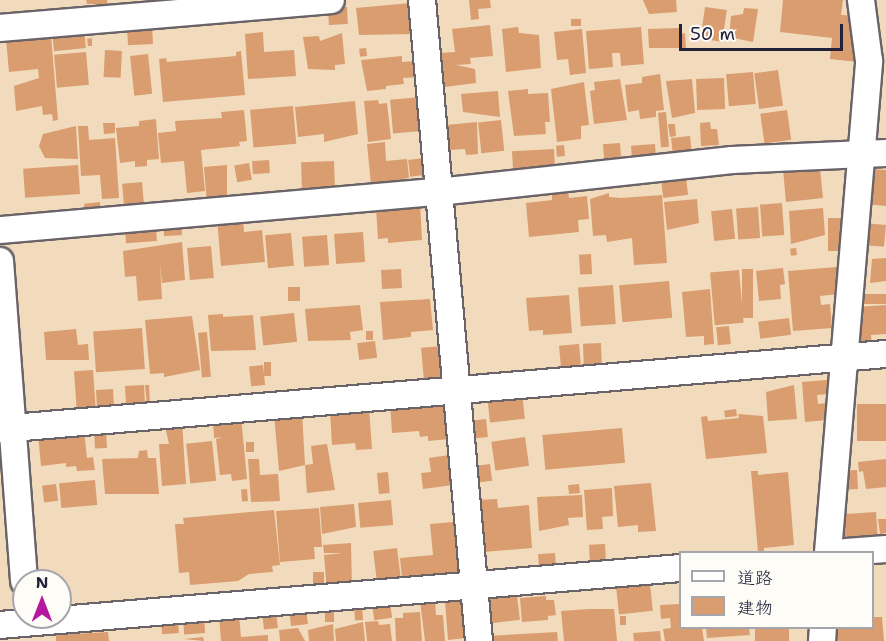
<!DOCTYPE html>
<html>
<head>
<meta charset="utf-8">
<style>
  body { margin:0 }
  #map { position:relative; width:886px; height:641px; overflow:hidden; background:#f1dbbc; font-family:"Shantell Sans","Klee One",sans-serif }
  div>[style] { position:absolute }
  [style*='--x'] { left:calc(var(--x)*1px); top:calc(var(--y)*1px); width:calc(var(--w)*1px); rotate:calc(var(--a)*1deg) }
  .building>* { inset:0; background:#d99d6f; transform-origin:0 0 }
  .roads { filter:drop-shadow(2px 0 #6a6368) drop-shadow(-2px 0 #6a6368) drop-shadow(0 2px #6a6368) drop-shadow(0 -2px #6a6368) }
  .minor>* { height:26px; margin:-13px; padding:0 13px; transform-origin:13px; border-radius:13px; background:#fff }
  span { translate:-50% -50%; white-space:nowrap; text-align:center; line-height:1.15; -webkit-text-stroke:6px #fdfcf7; paint-order:stroke }
  .legend { position:absolute; left:679px; top:551px; width:195px; height:78px; box-sizing:border-box; background:#fdfcf7; border:2px solid #a5a5ac; margin:0; padding:8px 10px; list-style:none; font-size:18px; color:#22223b }
  .legend li { display:flex; align-items:center; gap:12px; height:30px }
  .legend b { width:30px; border:2px solid #a5a5ac }
  .north { position:absolute; left:12px; top:569px; width:60px; height:60px; box-sizing:border-box; background:#fdfcf7; border:2px solid #a5a5ac; border-radius:50%; rotate:0deg; font-size:16px; font-weight:700; line-height:24px; text-align:center; color:#22223b }
  .north::after { content:''; display:block; margin:auto; width:21px; height:27px; background:#b5179e; clip-path:polygon(50% 0,100% 100%,50% 72%,0 100%) }
  .scale { position:absolute; left:679px; top:24px; width:164px; height:27px; box-sizing:border-box; border:3px solid #22223b; border-top:0; padding-left:8px; font-size:18px; line-height:21px; white-space:nowrap; color:#22223b; -webkit-text-stroke:4px #fdfcf7; paint-order:stroke }
</style>
</head>
<body>
<div id="map">
  <div class="building">
    <i style="clip-path:polygon(86px 0,107px 0,108px 9px,97px 10px,97px 4px,87px 4px)"></i>
    <i style="clip-path:polygon(469px 0,490px 0,491px 8px,478px 9px,479px 19px,471px 20px)"></i>
    <i style="clip-path:polygon(643px 0,676px 0,677px 12px,649px 14px)"></i>
    <i style="clip-path:polygon(783px 0,843px 0,841px 15px,858px 16px,859px 62px,830px 59px,832px 38px,780px 32px)"></i>
    <i style="clip-path:polygon(411px 3px,414px 34px,359px 35px,356px 8px)"></i>
    <i style="left:347px;top:7px;width:17px;height:19px;rotate:87deg"></i>
    <i style="left:705px;top:7px;width:22px;height:32px;rotate:8deg"></i>
    <i style="clip-path:polygon(744px 8px,758px 9px,753px 42px,729px 37px,731px 16px,743px 14px)"></i>
    <i style="left:571px;top:19px;width:10px;height:7px"></i>
    <i style="left:152px;top:25px;width:19px;height:25px;rotate:87deg"></i>
    <i style="clip-path:polygon(490px 25px,493px 56px,470px 58px,471px 64px,456px 65px,475px 69px,476px 83px,445px 87px,439px 53px,455px 52px,452px 29px)"></i>
    <i style="clip-path:polygon(518px 27px,519px 33px,539px 35px,541px 68px,506px 72px,502px 29px)"></i>
    <i style="clip-path:polygon(641px 27px,644px 64px,621px 66px,620px 53px,612px 53px,613px 67px,589px 69px,586px 31px)"></i>
    <i style="clip-path:polygon(679px 28px,680px 34px,685px 33px,686px 48px,649px 48px,648px 29px)"></i>
    <i style="clip-path:polygon(582px 29px,586px 73px,570px 75px,568px 59px,557px 60px,554px 32px)"></i>
    <i style="left:84px;top:30px;width:18px;height:32px;rotate:84deg"></i>
    <i style="clip-path:polygon(263px 32px,264px 52px,294px 50px,296px 76px,248px 79px,245px 34px)"></i>
    <i style="clip-path:polygon(342px 33px,345px 64px,335px 65px,335px 70px,308px 69px,303px 37px,319px 36px,320px 41px)"></i>
    <i style="clip-path:polygon(51px 35px,58px 120px,53px 121px,52px 114px,43px 115px,42px 106px,16px 111px,14px 86px,39px 78px,38px 69px,9px 72px,6px 39px)"></i>
    <i style="clip-path:polygon(92px 38px,92px 46px,88px 46px,87px 39px)"></i>
    <i style="left:366px;top:48px;width:8px;height:7px;rotate:83deg"></i>
    <i style="left:105px;top:50px;width:17px;height:27px;rotate:3deg"></i>
    <i style="clip-path:polygon(241px 51px,245px 95px,163px 102px,159px 59px,166px 58px,167px 62px,236px 56px,236px 52px)"></i>
    <i style="left:86px;top:52px;width:33px;height:32px;rotate:85deg"></i>
    <i style="left:148px;top:54px;width:40px;height:18px;rotate:84deg"></i>
    <i style="clip-path:polygon(402px 56px,402px 62px,416px 61px,418px 77px,403px 78px,404px 84px,386px 86px,386px 89px,367px 91px,361px 60px)"></i>
    <i style="left:778px;top:70px;width:36px;height:24px;rotate:82deg"></i>
    <i style="left:753px;top:72px;width:32px;height:27px;rotate:85deg"></i>
    <i style="clip-path:polygon(660px 74px,664px 110px,656px 111px,656px 117px,640px 119px,639px 110px,628px 112px,625px 85px,642px 83px,642px 77px)"></i>
    <i style="left:724px;top:78px;width:31px;height:28px;rotate:88deg"></i>
    <i style="clip-path:polygon(620px 79px,627px 120px,594px 124px,590px 91px,595px 90px,594px 82px)"></i>
    <i style="clip-path:polygon(692px 79px,695px 113px,672px 118px,666px 81px)"></i>
    <i style="clip-path:polygon(584px 82px,589px 125px,581px 126px,581px 139px,557px 142px,551px 89px)"></i>
    <i style="clip-path:polygon(528px 89px,528px 94px,548px 93px,550px 122px,545px 122px,546px 134px,514px 136px,508px 91px)"></i>
    <i style="clip-path:polygon(498px 91px,500px 117px,463px 112px,461px 94px)"></i>
    <i style="left:421px;top:97px;width:34px;height:31px;rotate:85deg"></i>
    <i style="clip-path:polygon(378px 100px,379px 104px,387px 103px,391px 139px,368px 142px,364px 101px)"></i>
    <i style="clip-path:polygon(355px 101px,358px 134px,324px 142px,324px 134px,298px 137px,295px 107px)"></i>
    <i style="left:293px;top:106px;width:38px;height:43px;rotate:85deg"></i>
    <i style="clip-path:polygon(244px 110px,247px 141px,239px 142px,240px 146px,201px 150px,205px 191px,187px 193px,184px 161px,161px 163px,158px 133px,176px 131px,175px 121px,222px 118px,221px 112px)"></i>
    <i style="left:787px;top:110px;width:30px;height:27px;rotate:82deg"></i>
    <i style="left:666px;top:112px;width:35px;height:8px;rotate:85deg"></i>
    <i style="clip-path:polygon(156px 119px,159px 159px,147px 160px,147px 166px,135px 167px,135px 161px,120px 163px,116px 128px,139px 126px,139px 121px)"></i>
    <i style="left:501px;top:120px;width:31px;height:23px;rotate:84deg"></i>
    <i style="clip-path:polygon(477px 122px,478px 154px,466px 155px,465px 149px,449px 150px,446px 125px)"></i>
    <i style="clip-path:polygon(710px 122px,711px 129px,717px 129px,719px 145px,701px 146px,700px 123px)"></i>
    <i style="clip-path:polygon(103px 123px,115px 123px,115px 133px,104px 134px)"></i>
    <i style="clip-path:polygon(668px 124px,675px 124px,676px 136px,670px 137px)"></i>
    <i style="clip-path:polygon(76px 126px,78px 159px,45px 158px,39px 146px,43px 134px)"></i>
    <i style="clip-path:polygon(78px 126px,88px 126px,89px 140px,115px 138px,119px 198px,102px 199px,100px 175px,81px 176px)"></i>
    <i style="left:690px;top:136px;width:19px;height:19px;rotate:84deg"></i>
    <i style="clip-path:polygon(385px 142px,386px 161px,407px 159px,409px 178px,402px 179px,403px 184px,371px 184px,367px 144px)"></i>
    <i style="left:620px;top:143px;width:16px;height:17px;rotate:86deg"></i>
    <i style="left:655px;top:144px;width:15px;height:24px;rotate:86deg"></i>
    <i style="left:564px;top:145px;width:11px;height:8px;rotate:85deg"></i>
    <i style="left:554px;top:149px;width:18px;height:42px;rotate:87deg"></i>
    <i style="left:424px;top:158px;width:17px;height:16px;rotate:83deg"></i>
    <i style="left:269px;top:160px;width:13px;height:17px;rotate:86deg"></i>
    <i style="left:334px;top:161px;width:26px;height:33px;rotate:88deg"></i>
    <i style="left:249px;top:163px;width:17px;height:15px;rotate:80deg"></i>
    <i style="left:78px;top:165px;width:29px;height:55px;rotate:86deg"></i>
    <i style="clip-path:polygon(227px 165px,227px 202px,207px 204px,204px 167px)"></i>
    <i style="clip-path:polygon(802px 167px,802px 170px,820px 169px,823px 198px,786px 202px,783px 169px)"></i>
    <i style="clip-path:polygon(870px 169px,886px 170px,886px 206px,866px 204px)"></i>
    <i style="left:686px;top:178px;width:17px;height:25px;rotate:83deg"></i>
    <i style="left:142px;top:182px;width:25px;height:20px;rotate:85deg"></i>
    <i style="clip-path:polygon(568px 191px,569px 198px,587px 196px,589px 219px,578px 220px,579px 232px,529px 237px,526px 203px,552px 200px,552px 192px)"></i>
    <i style="clip-path:polygon(609px 193px,609px 197px,621px 198px,662px 195px,667px 263px,634px 265px,632px 238px,607px 242px,606px 235px,593px 236px,590px 199px)"></i>
    <i style="clip-path:polygon(697px 199px,699px 223px,667px 230px,664px 202px)"></i>
    <i style="left:100px;top:202px;width:10px;height:16px;rotate:84deg"></i>
    <i style="left:782px;top:203px;width:32px;height:22px;rotate:86deg"></i>
    <i style="clip-path:polygon(420px 204px,422px 240px,388px 243px,388px 238px,378px 239px,376px 208px)"></i>
    <i style="left:758px;top:207px;width:31px;height:22px;rotate:86deg"></i>
    <i style="clip-path:polygon(823px 208px,825px 235px,791px 244px,789px 211px)"></i>
    <i style="left:732px;top:209px;width:30px;height:21px;rotate:84deg"></i>
    <i style="clip-path:polygon(243px 217px,244px 232px,262px 230px,265px 262px,221px 266px,217px 219px)"></i>
    <i style="left:844px;top:218px;width:33px;height:16px;rotate:90deg"></i>
    <i style="left:181px;top:220px;width:15px;height:18px;rotate:86deg"></i>
    <i style="left:864px;top:223px;width:22px;height:22px;rotate:5deg"></i>
    <i style="left:156px;top:228px;width:13px;height:31px;rotate:86deg"></i>
    <i style="left:363px;top:232px;width:30px;height:29px;rotate:86deg"></i>
    <i style="left:291px;top:233px;width:33px;height:26px;rotate:85deg"></i>
    <i style="left:327px;top:235px;width:30px;height:25px;rotate:86deg"></i>
    <i style="clip-path:polygon(182px 242px,185px 280px,162px 283px,160px 263px,162px 299px,138px 301px,136px 276px,125px 277px,123px 251px)"></i>
    <i style="left:211px;top:246px;width:32px;height:24px;rotate:85deg"></i>
    <i style="left:796px;top:248px;width:7px;height:6px;rotate:82deg"></i>
    <i style="left:591px;top:254px;width:20px;height:12px;rotate:87deg"></i>
    <i style="clip-path:polygon(886px 258px,886px 281px,870px 283px,872px 259px)"></i>
    <i style="clip-path:polygon(837px 267px,839px 294px,820px 296px,821px 305px,830px 304px,832px 328px,793px 331px,788px 271px)"></i>
    <i style="clip-path:polygon(783px 268px,785px 284px,780px 285px,781px 299px,759px 301px,756px 271px)"></i>
    <i style="left:401px;top:269px;width:19px;height:20px;rotate:87deg"></i>
    <i style="left:742px;top:269px;width:11px;height:49px"></i>
    <i style="left:739px;top:270px;width:53px;height:29px;rotate:85deg"></i>
    <i style="left:669px;top:281px;width:37px;height:50px;rotate:85deg"></i>
    <i style="left:613px;top:285px;width:39px;height:35px;rotate:86deg"></i>
    <i style="left:288px;top:287px;width:12px;height:14px"></i>
    <i style="clip-path:polygon(710px 289px,714px 344px,704px 345px,704px 336px,686px 337px,682px 292px)"></i>
    <i style="left:886px;top:294px;width:10px;height:26px;rotate:90deg"></i>
    <i style="clip-path:polygon(569px 295px,572px 333px,543px 335px,543px 330px,529px 331px,526px 298px)"></i>
    <i style="clip-path:polygon(430px 299px,433px 330px,411px 332px,411px 337px,383px 340px,380px 302px)"></i>
    <i style="clip-path:polygon(360px 305px,363px 330px,350px 332px,351px 340px,308px 341px,305px 309px)"></i>
    <i style="clip-path:polygon(886px 305px,886px 334px,871px 335px,872px 346px,857px 348px,857px 307px)"></i>
    <i style="left:294px;top:313px;width:29px;height:34px;rotate:84deg"></i>
    <i style="clip-path:polygon(223px 314px,223px 317px,253px 315px,256px 350px,211px 351px,208px 315px)"></i>
    <i style="clip-path:polygon(192px 316px,200px 370px,164px 377px,164px 373px,150px 374px,145px 320px)"></i>
    <i style="left:789px;top:318px;width:17px;height:31px;rotate:83deg"></i>
    <i style="left:729px;top:326px;width:18px;height:13px;rotate:84deg"></i>
    <i style="left:142px;top:328px;width:41px;height:49px;rotate:86deg"></i>
    <i style="clip-path:polygon(76px 329px,78px 345px,88px 344px,89px 360px,46px 360px,44px 332px)"></i>
    <i style="left:366px;top:331px;width:7px;height:9px"></i>
    <i style="left:207px;top:332px;width:45px;height:9px;rotate:85deg"></i>
    <i style="left:375px;top:341px;width:17px;height:18px;rotate:83deg"></i>
    <i style="left:601px;top:343px;width:23px;height:18px;rotate:88deg"></i>
    <i style="left:579px;top:344px;width:25px;height:20px;rotate:85deg"></i>
    <i style="left:442px;top:346px;width:35px;height:21px;rotate:85deg"></i>
    <i style="left:264px;top:362px;width:7px;height:14px"></i>
    <i style="left:263px;top:365px;width:20px;height:14px;rotate:84deg"></i>
    <i style="left:93px;top:370px;width:40px;height:19px;rotate:86deg"></i>
    <i style="clip-path:polygon(827px 380px,829px 394px,817px 395px,818px 404px,827px 403px,828px 420px,805px 422px,802px 382px)"></i>
    <i style="left:144px;top:385px;width:21px;height:19px;rotate:87deg"></i>
    <i style="clip-path:polygon(145px 385px,149px 385px,150px 405px,147px 405px)"></i>
    <i style="clip-path:polygon(794px 385px,797px 419px,768px 421px,766px 392px)"></i>
    <i style="left:113px;top:389px;width:21px;height:17px;rotate:87deg"></i>
    <i style="left:522px;top:392px;width:27px;height:35px;rotate:84deg"></i>
    <i style="clip-path:polygon(446px 402px,449px 439px,428px 441px,428px 436px,420px 437px,419px 431px,392px 433px,390px 403px)"></i>
    <i style="left:886px;top:404px;width:37px;height:29px;rotate:90deg"></i>
    <i style="clip-path:polygon(369px 408px,372px 449px,356px 450px,355px 443px,332px 445px,330px 411px)"></i>
    <i style="left:736px;top:409px;width:7px;height:12px;rotate:82deg"></i>
    <i style="clip-path:polygon(302px 412px,305px 465px,313px 464px,311px 446px,327px 444px,335px 490px,307px 493px,305px 465px,279px 471px,274px 414px)"></i>
    <i style="clip-path:polygon(738px 414px,763px 416px,767px 453px,706px 459px,701px 417px,707px 416px,708px 421px,739px 418px)"></i>
    <i style="clip-path:polygon(241px 416px,247px 479px,232px 481px,231px 474px,220px 475px,216px 439px,223px 437px,214px 438px,213px 419px)"></i>
    <i style="left:486px;top:419px;width:18px;height:16px;rotate:84deg"></i>
    <i style="clip-path:polygon(182px 421px,186px 484px,162px 486px,159px 444px,169px 444px,164px 422px)"></i>
    <i style="left:622px;top:428px;width:35px;height:80px;rotate:85deg"></i>
    <i style="left:106px;top:429px;width:19px;height:12px;rotate:87deg"></i>
    <i style="clip-path:polygon(84px 430px,87px 458px,93px 457px,95px 470px,77px 471px,76px 466px,66px 467px,66px 463px,41px 466px,38px 434px)"></i>
    <i style="left:525px;top:437px;width:29px;height:34px;rotate:82deg"></i>
    <i style="left:212px;top:441px;width:40px;height:26px;rotate:84deg"></i>
    <i style="left:246px;top:442px;width:8px;height:10px"></i>
    <i style="clip-path:polygon(147px 450px,148px 458px,156px 458px,159px 494px,105px 494px,102px 459px,138px 458px,139px 451px)"></i>
    <i style="clip-path:polygon(449px 455px,453px 485px,423px 489px,421px 473px,431px 472px,429px 458px)"></i>
    <i style="clip-path:polygon(248px 459px,259px 459px,260px 475px,278px 474px,280px 501px,251px 502px)"></i>
    <i style="clip-path:polygon(886px 459px,886px 487px,866px 489px,863px 471px,859px 472px,858px 462px)"></i>
    <i style="left:490px;top:464px;width:17px;height:16px;rotate:83deg"></i>
    <i style="left:857px;top:470px;width:19px;height:16px;rotate:87deg"></i>
    <i style="clip-path:polygon(751px 471px,758px 471px,758px 475px,788px 472px,794px 545px,764px 548px,764px 552px,758px 552px)"></i>
    <i style="left:388px;top:472px;width:21px;height:11px;rotate:85deg"></i>
    <i style="left:95px;top:480px;width:25px;height:36px;rotate:85deg"></i>
    <i style="clip-path:polygon(651px 483px,656px 531px,638px 532px,638px 525px,618px 527px,614px 486px)"></i>
    <i style="left:56px;top:484px;width:17px;height:14px;rotate:83deg"></i>
    <i style="left:579px;top:484px;width:9px;height:11px;rotate:84deg"></i>
    <i style="clip-path:polygon(612px 488px,613px 516px,602px 517px,603px 529px,587px 530px,584px 490px)"></i>
    <i style="left:247px;top:489px;width:12px;height:6px;rotate:85deg"></i>
    <i style="clip-path:polygon(582px 495px,583px 517px,568px 518px,569px 525px,539px 531px,537px 497px)"></i>
    <i style="clip-path:polygon(497px 499px,498px 508px,529px 505px,532px 548px,484px 552px,479px 500px)"></i>
    <i style="left:391px;top:500px;width:25px;height:33px;rotate:85deg"></i>
    <i style="clip-path:polygon(354px 504px,356px 527px,322px 534px,320px 507px)"></i>
    <i style="clip-path:polygon(319px 508px,322px 547px,314px 547px,315px 559px,280px 562px,276px 511px)"></i>
    <i style="clip-path:polygon(274px 510px,280px 565px,272px 566px,273px 572px,249px 574px,238px 581px,190px 585px,189px 572px,179px 573px,175px 524px,184px 524px,183px 518px)"></i>
    <i style="left:876px;top:512px;width:28px;height:33px;rotate:86deg"></i>
    <i style="clip-path:polygon(878px 519px,886px 519px,886px 533px,880px 534px)"></i>
    <i style="clip-path:polygon(454px 522px,462px 576px,403px 588px,400px 558px,433px 555px,430px 524px)"></i>
    <i style="clip-path:polygon(351px 543px,352px 589px,327px 591px,324px 555px,343px 553px,324px 553px,323px 545px)"></i>
    <i style="left:605px;top:544px;width:20px;height:16px;rotate:87deg"></i>
    <i style="left:397px;top:548px;width:33px;height:24px;rotate:83deg"></i>
    <i style="left:555px;top:553px;width:16px;height:17px;rotate:86deg"></i>
    <i style="left:313px;top:572px;width:11px;height:21px"></i>
    <i style="left:650px;top:584px;width:27px;height:34px;rotate:84deg"></i>
    <i style="left:517px;top:596px;width:24px;height:31px;rotate:83deg"></i>
    <i style="clip-path:polygon(546px 596px,546px 600px,554px 600px,556px 615px,548px 616px,548px 620px,522px 622px,520px 598px)"></i>
    <i style="clip-path:polygon(435px 600px,436px 615px,443px 615px,445px 641px,425px 641px,420px 601px)"></i>
    <i style="clip-path:polygon(460px 600px,466px 638px,448px 640px,445px 601px)"></i>
    <i style="left:390px;top:603px;width:15px;height:18px;rotate:82deg"></i>
    <i style="clip-path:polygon(680px 604px,680px 628px,702px 628px,704px 641px,665px 641px,663px 629px,671px 628px,670px 618px,661px 619px,660px 605px)"></i>
    <i style="left:362px;top:605px;width:15px;height:8px;rotate:86deg"></i>
    <i style="left:306px;top:608px;width:16px;height:17px;rotate:83deg"></i>
    <i style="left:325px;top:608px;width:9px;height:14px"></i>
    <i style="clip-path:polygon(589px 609px,614px 609px,617px 641px,564px 641px,561px 611px)"></i>
    <i style="left:276px;top:612px;width:16px;height:14px;rotate:83deg"></i>
    <i style="clip-path:polygon(420px 612px,422px 641px,396px 641px,395px 618px,403px 618px,403px 613px)"></i>
    <i style="clip-path:polygon(239px 614px,241px 637px,268px 635px,268px 641px,221px 641px,219px 616px)"></i>
    <i style="left:620px;top:616px;width:6px;height:9px"></i>
    <i style="left:204px;top:617px;width:16px;height:21px;rotate:86deg"></i>
    <i style="clip-path:polygon(873px 617px,882px 617px,884px 641px,830px 641px,831px 628px,872px 628px)"></i>
    <i style="left:178px;top:619px;width:14px;height:17px;rotate:86deg"></i>
    <i style="clip-path:polygon(378px 621px,379px 625px,390px 624px,392px 641px,367px 641px,365px 622px)"></i>
    <i style="clip-path:polygon(363px 622px,365px 641px,336px 641px,335px 629px)"></i>
    <i style="clip-path:polygon(333px 624px,334px 641px,309px 641px,308px 630px)"></i>
    <i style="clip-path:polygon(298px 628px,305px 641px,280px 641px,279px 630px)"></i>
    <i style="clip-path:polygon(706px 628px,749px 628px,750px 635px,707px 638px)"></i>
    <i style="left:755px;top:628px;width:34px;height:13px"></i>
    <i style="clip-path:polygon(660px 631px,661px 641px,634px 641px,633px 633px)"></i>
    <i style="clip-path:polygon(108px 632px,109px 641px,56px 641px,56px 635px)"></i>
    <i style="clip-path:polygon(557px 632px,558px 641px,489px 641px,488px 636px)"></i>
    <i style="clip-path:polygon(203px 637px,204px 641px,184px 639px)"></i>
  </div>
  <div class="roads">
    <div class="minor">
      <i style="--x:422;--y:0;--w:644;--a:84.92"></i>
      <i style="--x:0;--y:28;--w:332;--a:-4.8"></i>
      <i style="--x:0;--y:230;--w:440;--a:-5"></i>
      <i style="--x:438;--y:192;--w:296;--a:-6.2"></i>
      <i style="--x:732;--y:160;--w:154;--a:-2.6"></i>
      <i style="--x:0;--y:261;--w:321;--a:85.7"></i>
      <i style="--x:0;--y:429;--w:889;--a:-4.84"></i>
      <i style="--x:828;--y:552;--w:493;--a:-85.2"></i>
      <i style="--x:869;--y:61;--w:62;--a:-97.5"></i>
      <i style="--x:846;--y:552;--w:40;--a:-4.3"></i>
      <i style="--x:0;--y:625;--w:682;--a:-4.79"></i>
      <i style="--x:822;--y:641;--w:13;--a:-86"></i>
    </div>
  </div>
  <ul class="legend">
  <li><b style="height:8px;background:#fff"></b>道路</li>
  <li><b style="height:16px;background:#d99d6f"></b>建物</li>
  </ul>
  <div class="north">N</div>
  <div class="scale">50 m</div>
</div>
</body>
</html>
